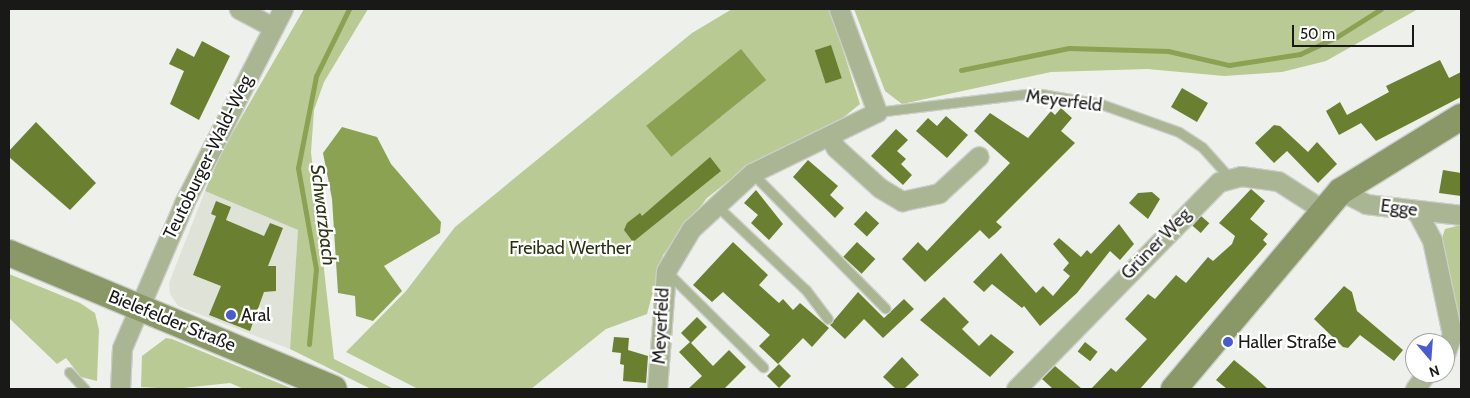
<!DOCTYPE html>
<html>
<head>
<meta charset="utf-8">
<style>
  body { margin:0 }
  #map { position:relative; width:1470px; height:398px; overflow:hidden; background:#eef0eb; font-family:Cabin,sans-serif }
  div>[style] { position:absolute }
  [style*='--x'] { left:calc(var(--x)*1px); top:calc(var(--y)*1px); width:calc(var(--w)*1px); rotate:calc(var(--a)*1deg) }
  .built>* { inset:0; background:#dee2d7 }
  .green>* { inset:0; background:#b9ca95 }
  .water>* { inset:0; background:#8ca253; transform-origin:0 0 }
  .stream>* { height:5px; margin:-2.5px; padding:0 2.5px; transform-origin:2.5px; border-radius:2.5px; background:#8ca253 }
  .building>* { inset:0; background:#6b7f31; transform-origin:0 0 }
  .roads { filter:drop-shadow(1px 0 #cccec9) drop-shadow(-1px 0 #cccec9) drop-shadow(0 1px #cccec9) drop-shadow(0 -1px #cccec9) }
  .lane>* { height:9px; margin:-4.5px; padding:0 4.5px; transform-origin:4.5px; border-radius:4.5px; background:#aab593 }
  .street>* { height:19px; margin:-9.5px; padding:0 9.5px; transform-origin:9.5px; border-radius:9.5px; background:#aab593 }
  .secondary>* { height:26px; margin:-13px; padding:0 13px; transform-origin:13px; border-radius:13px; background:#899866 }
  .dots>* { width:14px; height:14px; translate:-50% -50%; box-sizing:border-box; border:2px solid #fff; border-radius:50% }
  span { translate:-50% -50%; white-space:nowrap; text-align:center; line-height:1.15; -webkit-text-stroke:4.5px #fff; paint-order:stroke }
  .street-label { font-size:18px; color:#191a18 }
  .park-label { font-size:18px; color:#293210 }
  .poi-label { font-size:18px; color:#191a18 }
  .left { translate:0 -50%; text-align:left }
  .water-label { font-size:19px; color:#2e3715; font-style:italic }
  .frame { position:absolute; inset:0; border:10px solid #191a18; pointer-events:none }
  .north { position:absolute; left:1405px; top:333px; width:50px; height:50px; box-sizing:border-box; background:#fff; border:1px solid #a3a3a3; border-radius:50%; rotate:162deg; font-size:14px; font-weight:700; line-height:20px; text-align:center; color:#191a18 }
  .north::after { content:''; display:block; margin:auto; width:18px; height:22px; background:#495bd0; clip-path:polygon(50% 0,100% 100%,50% 72%,0 100%) }
  .scale { position:absolute; left:1292px; top:25px; width:122px; height:22px; box-sizing:border-box; border:2px solid #191a18; border-top:0; padding-left:6px; font-size:15px; line-height:18px; white-space:nowrap; color:#191a18; -webkit-text-stroke:4px #fff; paint-order:stroke }
</style>
</head>
<body>
<div id="map">
  <div class="built">
    <i style="clip-path:polygon(205px 191px,298px 230px,290px 349px,178px 306px,170px 294px,169px 283px)"></i>
  </div>
  <div class="green">
    <i style="clip-path:polygon(304px 9px,368px 9px,324px 82px,314px 110px,311px 152px,334px 359px,394px 389px,371px 389px,290px 349px,298px 230px,205px 191px,222px 151px)"></i>
    <i style="clip-path:polygon(732px 9px,830px 9px,860px 104px,839px 121px,746px 167px,707px 198px,663px 255px,647px 314px,606px 329px,531px 389px,418px 389px,346px 352px,406px 291px,455px 227px,692px 33px)"></i>
    <i style="clip-path:polygon(854px 9px,1418px 9px,1326px 61px,1282px 72px,1224px 76px,1147px 69px,1051px 72px,902px 104px,885px 91px)"></i>
    <i style="clip-path:polygon(1461px 225px,1461px 327px,1446px 288px,1439px 247px,1445px 229px)"></i>
    <i style="clip-path:polygon(9px 274px,80px 303px,95px 313px,99px 330px,97px 381px,81px 377px,66px 358px,57px 364px,9px 318px)"></i>
    <i style="clip-path:polygon(166px 338px,172px 339px,293px 389px,244px 389px,230px 383px,174px 389px,141px 387px,142px 356px)"></i>
  </div>
  <div class="water">
    <i style="left:741px;top:49px;width:40px;height:122px;rotate:51deg"></i>
    <i style="clip-path:polygon(342px 127px,377px 137px,391px 164px,441px 222px,440px 233px,384px 266px,402px 291px,373px 321px,356px 316px,355px 296px,338px 293px,332px 199px,323px 153px)"></i>
  </div>
  <div class="stream">
    <i style="--x:961;--y:70;--w:110;--a:-11.5"></i>
    <i style="--x:1069;--y:48;--w:99;--a:1.7"></i>
    <i style="--x:1168;--y:51;--w:63;--a:12.9"></i>
    <i style="--x:1229;--y:65;--w:72;--a:-8.8"></i>
    <i style="--x:1300;--y:54;--w:38;--a:-25"></i>
    <i style="--x:1335;--y:38;--w:54;--a:-32.2"></i>
    <i style="--x:309;--y:344;--w:75;--a:-84.7"></i>
    <i style="--x:316;--y:269;--w:103;--a:-100.1"></i>
    <i style="--x:298;--y:168;--w:94;--a:-78.9"></i>
    <i style="--x:316;--y:76;--w:75;--a:-63.8"></i>
  </div>
  <div class="building">
    <i style="clip-path:polygon(202px 41px,230px 56px,199px 120px,170px 104px,184px 71px,169px 64px,177px 48px,194px 57px)"></i>
    <i style="left:831px;top:45px;width:35px;height:17px;rotate:72deg"></i>
    <i style="clip-path:polygon(1440px 60px,1449px 78px,1461px 72px,1461px 97px,1376px 141px,1361px 123px,1339px 135px,1326px 111px,1340px 102px,1347px 115px,1389px 92px,1386px 86px)"></i>
    <i style="left:1182px;top:88px;width:30px;height:22px;rotate:30deg"></i>
    <i style="clip-path:polygon(1061px 108px,1072px 118px,1061px 131px,1075px 143px,996px 222px,1002px 227px,995px 234px,989px 239px,980px 230px,925px 282px,902px 259px,918px 242px,927px 251px,1010px 163px,974px 131px,990px 113px,1028px 138px,1051px 111px,1055px 115px)"></i>
    <i style="clip-path:polygon(946px 116px,968px 135px,947px 158px,916px 131px,928px 118px,937px 126px)"></i>
    <i style="clip-path:polygon(36px 122px,96px 183px,70px 210px,9px 157px,9px 151px)"></i>
    <i style="clip-path:polygon(1274px 125px,1280px 126px,1308px 152px,1317px 142px,1337px 164px,1318px 183px,1287px 151px,1274px 163px,1255px 143px)"></i>
    <i style="clip-path:polygon(896px 129px,908px 140px,897px 151px,906px 159px,901px 164px,912px 175px,903px 185px,871px 156px)"></i>
    <i style="clip-path:polygon(710px 157px,721px 171px,633px 242px,624px 230px,627px 223px,640px 213px,642px 216px)"></i>
    <i style="clip-path:polygon(808px 160px,838px 186px,830px 195px,844px 208px,835px 218px,793px 177px)"></i>
    <i style="clip-path:polygon(1443px 170px,1461px 173px,1461px 196px,1439px 193px)"></i>
    <i style="clip-path:polygon(1251px 189px,1265px 201px,1250px 219px,1268px 234px,1263px 240px,1267px 244px,1140px 389px,1091px 389px,1111px 368px,1116px 372px,1147px 339px,1125px 319px,1148px 294px,1155px 299px,1176px 275px,1186px 283px,1208px 257px,1213px 261px,1232px 244px,1235px 236px,1219px 223px)"></i>
    <i style="clip-path:polygon(756px 190px,783px 224px,769px 240px,751px 223px,758px 215px,744px 203px)"></i>
    <i style="clip-path:polygon(1152px 192px,1160px 199px,1148px 219px,1129px 203px,1138px 193px)"></i>
    <i style="clip-path:polygon(216px 201px,231px 207px,226px 220px,264px 236px,270px 223px,283px 228px,268px 266px,276px 266px,276px 291px,264px 292px,250px 331px,209px 315px,221px 286px,193px 275px,216px 216px,211px 214px)"></i>
    <i style="left:866px;top:211px;width:18px;height:18px;rotate:43deg"></i>
    <i style="left:1201px;top:216px;width:11px;height:13px;rotate:41deg"></i>
    <i style="clip-path:polygon(1119px 224px,1134px 244px,1120px 260px,1110px 251px,1077px 293px,1040px 326px,1024px 306px,1022px 308px,992px 284px,984px 292px,973px 282px,1001px 253px,1036px 293px,1043px 286px,1053px 296px,1070px 276px,1063px 270px,1069px 263px,1053px 244px,1059px 238px,1081px 257px,1087px 250px,1091px 254px)"></i>
    <i style="clip-path:polygon(733px 242px,768px 275px,759px 285px,779px 303px,783px 299px,793px 310px,800px 303px,829px 328px,812px 347px,803px 338px,778px 364px,759px 346px,770px 335px,723px 292px,712px 302px,693px 285px)"></i>
    <i style="left:857px;top:242px;width:25px;height:20px;rotate:43deg"></i>
    <i style="clip-path:polygon(1344px 286px,1352px 292px,1357px 311px,1403px 350px,1394px 361px,1360px 335px,1348px 348px,1343px 347px,1314px 319px)"></i>
    <i style="clip-path:polygon(858px 292px,884px 318px,904px 299px,914px 309px,883px 338px,864px 319px,845px 339px,830px 325px)"></i>
    <i style="clip-path:polygon(944px 297px,969px 322px,962px 329px,979px 346px,991px 334px,1014px 352px,990px 377px,920px 320px)"></i>
    <i style="clip-path:polygon(697px 317px,707px 327px,691px 343px,713px 366px,729px 350px,746px 367px,724px 389px,688px 389px,702px 376px,679px 352px,690px 342px,681px 333px)"></i>
    <i style="clip-path:polygon(614px 337px,629px 338px,628px 350px,648px 356px,646px 383px,623px 381px,624px 365px,620px 364px,621px 353px,612px 352px)"></i>
    <i style="left:1085px;top:342px;width:16px;height:12px;rotate:38deg"></i>
    <i style="clip-path:polygon(902px 357px,919px 375px,904px 389px,896px 389px,883px 377px)"></i>
    <i style="clip-path:polygon(1234px 360px,1256px 378px,1268px 389px,1227px 389px,1216px 380px)"></i>
    <i style="left:779px;top:364px;width:17px;height:17px;rotate:45deg"></i>
    <i style="clip-path:polygon(1055px 366px,1082px 389px,1053px 389px,1042px 379px)"></i>
  </div>
  <div class="roads">
    <div class="lane">
      <i style="--x:877;--y:112;--w:159;--a:-6.9"></i>
      <i style="--x:1035;--y:93;--w:67;--a:9.5"></i>
      <i style="--x:1101;--y:104;--w:83;--a:19.7"></i>
      <i style="--x:1179;--y:132;--w:27;--a:33"></i>
      <i style="--x:1202;--y:147;--w:40;--a:48"></i>
      <i style="--x:752;--y:173;--w:190;--a:45.4"></i>
      <i style="--x:716;--y:205;--w:124;--a:43.4"></i>
      <i style="--x:806;--y:290;--w:36;--a:53"></i>
      <i style="--x:668;--y:273;--w:134;--a:44.7"></i>
      <i style="--x:69;--y:372;--w:23;--a:47"></i>
    </div>
    <div class="street">
      <i style="--x:239;--y:9;--w:38;--a:28"></i>
      <i style="--x:829;--y:136;--w:14;--a:60"></i>
      <i style="--x:836;--y:148;--w:59;--a:42.3"></i>
      <i style="--x:880;--y:188;--w:26;--a:31"></i>
      <i style="--x:902;--y:201;--w:38;--a:-12"></i>
      <i style="--x:939;--y:193;--w:54;--a:-42.8"></i>
      <i style="--x:1341;--y:191;--w:28;--a:27"></i>
      <i style="--x:1366;--y:204;--w:96;--a:6.6"></i>
      <i style="--x:1416;--y:210;--w:34;--a:62"></i>
      <i style="--x:1432;--y:240;--w:96;--a:78"></i>
      <i style="--x:1452;--y:334;--w:21;--a:109"></i>
      <i style="--x:120;--y:389;--w:41;--a:-87.2"></i>
      <i style="--x:122;--y:348;--w:158;--a:-66.8"></i>
      <i style="--x:184;--y:203;--w:218;--a:-63"></i>
      <i style="--x:657;--y:389;--w:118;--a:-85.6"></i>
      <i style="--x:666;--y:271;--w:49;--a:-59.2"></i>
      <i style="--x:691;--y:229;--w:83;--a:-42.6"></i>
      <i style="--x:752;--y:173;--w:139;--a:-26"></i>
      <i style="--x:877;--y:112;--w:110;--a:-110.3"></i>
      <i style="--x:1016;--y:389;--w:290;--a:-45.6"></i>
      <i style="--x:1219;--y:182;--w:23;--a:-15"></i>
      <i style="--x:1241;--y:176;--w:37;--a:8"></i>
      <i style="--x:1278;--y:181;--w:54;--a:32.8"></i>
      <i style="--x:1415;--y:389;--w:19;--a:-55"></i>
    </div>
    <div class="secondary">
      <i style="--x:9;--y:253;--w:352;--a:22.7"></i>
      <i style="--x:1174;--y:389;--w:259;--a:-49.9"></i>
      <i style="--x:1341;--y:191;--w:141;--a:-31.7"></i>
    </div>
  </div>
  <div class="dots">
    <i style="left:231px;top:315px;background:#495bd0"></i>
    <i style="left:1228px;top:342px;background:#495bd0"></i>
  </div>
  <div class="street-label">
    <span style="left:1064px;top:101px;rotate:7deg">Meyerfeld</span>
    <span style="left:208px;top:157px;rotate:-64deg">Teutoburger-Wald-Weg</span>
    <span style="left:1399px;top:208px;rotate:7deg">Egge</span>
    <span style="left:1156px;top:244px;rotate:-46deg">Grüner Weg</span>
    <span style="left:172px;top:321px;rotate:22deg">Bielefelder Straße</span>
    <span style="left:661px;top:326px;rotate:-87deg">Meyerfeld</span>
  </div>
  <div class="park-label">
    <span style="left:570px;top:248px">Freibad Werther</span>
  </div>
  <div class="poi-label">
    <span class="left" style="left:241px;top:315px">Aral</span>
    <span class="left" style="left:1238px;top:342px">Haller Straße</span>
  </div>
  <div class="water-label">
    <span style="left:323px;top:215px;rotate:83deg">Schwarzbach</span>
  </div>
  <div class="frame"></div>
  <div class="north">N</div>
  <div class="scale">50 m</div>
</div>
</body>
</html>
